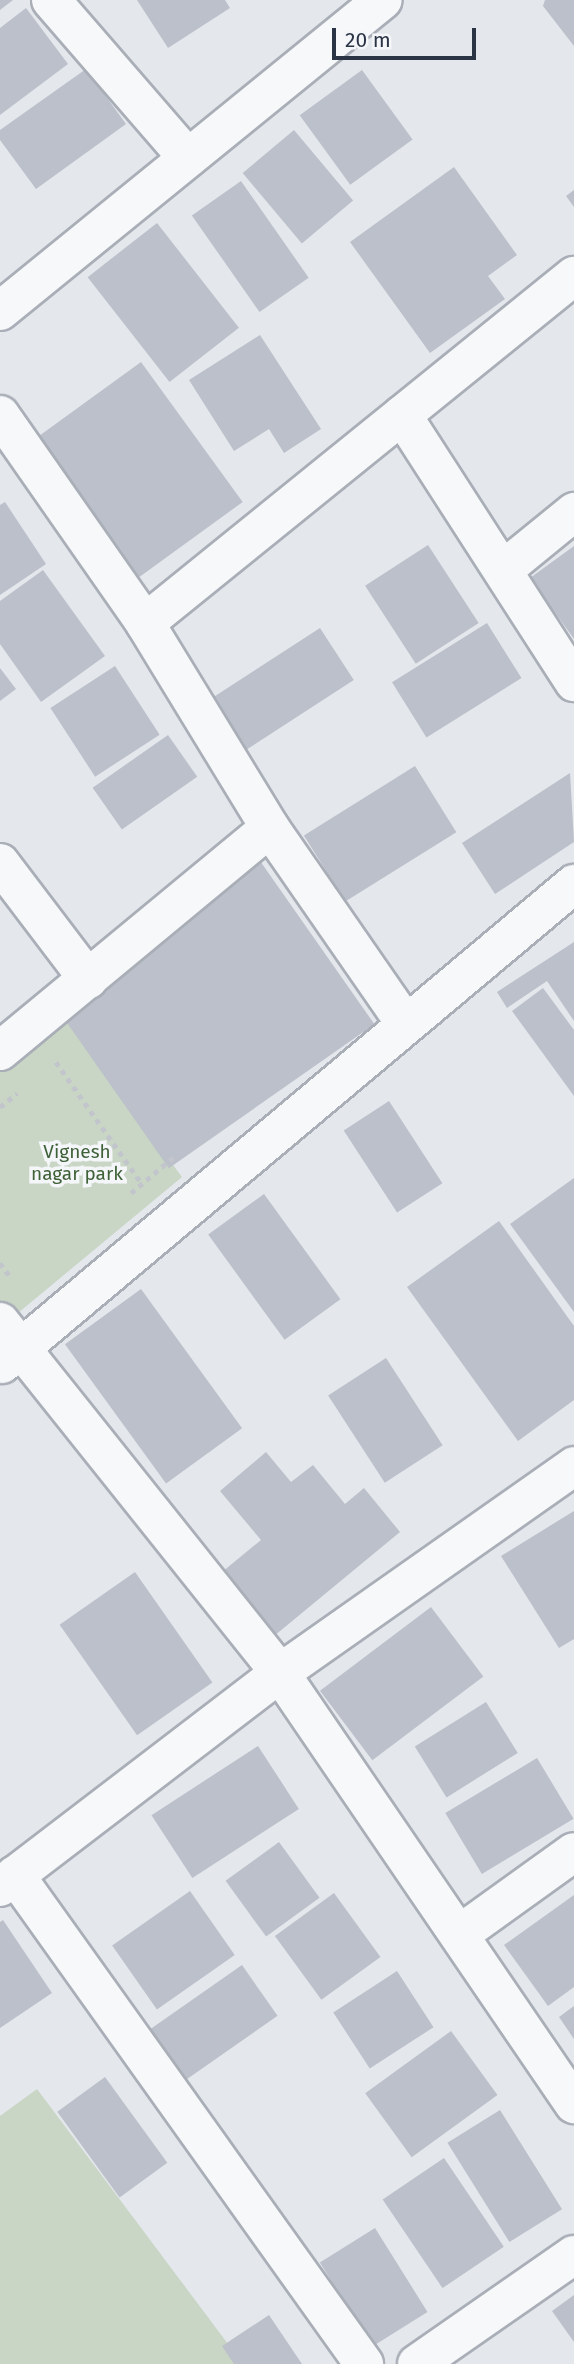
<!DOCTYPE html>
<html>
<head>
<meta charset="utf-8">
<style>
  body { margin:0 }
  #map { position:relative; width:574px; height:2364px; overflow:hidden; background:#e4e7ec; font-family:"Fira Sans",sans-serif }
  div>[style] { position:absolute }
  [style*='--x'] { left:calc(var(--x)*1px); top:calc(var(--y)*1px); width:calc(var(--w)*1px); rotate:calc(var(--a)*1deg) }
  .green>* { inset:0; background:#c9d6c5 }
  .building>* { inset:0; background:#bbc0ca; transform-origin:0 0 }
  .path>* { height:4.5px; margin-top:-2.25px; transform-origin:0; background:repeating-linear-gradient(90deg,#c2c5cb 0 5px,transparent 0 10px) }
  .roads { filter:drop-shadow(2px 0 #a9aeb7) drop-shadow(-2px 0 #a9aeb7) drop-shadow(0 2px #a9aeb7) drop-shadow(0 -2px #a9aeb7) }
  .street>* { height:38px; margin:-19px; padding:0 19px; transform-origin:19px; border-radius:19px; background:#f7f8fa }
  span { translate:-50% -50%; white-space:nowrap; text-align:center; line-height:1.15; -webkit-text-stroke:7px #f4f6f9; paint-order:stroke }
  .park-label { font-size:19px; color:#3f6138 }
  .scale { position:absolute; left:332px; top:28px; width:144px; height:32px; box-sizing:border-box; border:4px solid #2b3445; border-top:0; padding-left:9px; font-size:21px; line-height:24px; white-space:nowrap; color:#2b3445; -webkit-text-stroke:5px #f4f6f9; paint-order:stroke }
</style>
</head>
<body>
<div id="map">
  <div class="green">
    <i style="clip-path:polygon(64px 1017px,182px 1177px,12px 1318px,0 1303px,0 1069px)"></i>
    <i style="clip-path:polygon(37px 2089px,243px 2364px,0 2364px,0 2116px)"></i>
  </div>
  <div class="building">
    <i style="clip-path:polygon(0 0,13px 0,0 10px)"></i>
    <i style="clip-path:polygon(137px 0,225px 0,230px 8px,168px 48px)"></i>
    <i style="clip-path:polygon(545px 0,574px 0,574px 46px,543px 6px)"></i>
    <i style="clip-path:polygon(26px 8px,68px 64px,0 115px,0 28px)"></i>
    <i style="clip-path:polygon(86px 69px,126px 124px,36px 189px,0 140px,0 130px)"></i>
    <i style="left:362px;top:70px;width:86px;height:77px;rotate:54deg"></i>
    <i style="left:294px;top:130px;width:92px;height:67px;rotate:50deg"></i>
    <i style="clip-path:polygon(454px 167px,517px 255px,488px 276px,505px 299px,430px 353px,350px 242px)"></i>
    <i style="left:241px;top:181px;width:118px;height:60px;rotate:55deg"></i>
    <i style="clip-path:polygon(574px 190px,574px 207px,566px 196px)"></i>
    <i style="left:157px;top:223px;width:133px;height:88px;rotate:52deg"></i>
    <i style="clip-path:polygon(260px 335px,321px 429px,284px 453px,269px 429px,234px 451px,189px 380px)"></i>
    <i style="left:141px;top:362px;width:173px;height:132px;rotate:54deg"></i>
    <i style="clip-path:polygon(5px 502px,46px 564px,0 595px,0 505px)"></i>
    <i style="left:428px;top:545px;width:93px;height:75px;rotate:57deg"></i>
    <i style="clip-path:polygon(574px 546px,574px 639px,530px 578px)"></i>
    <i style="clip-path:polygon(43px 570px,105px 656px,41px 702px,0 644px,0 601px)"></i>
    <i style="left:487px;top:623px;width:65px;height:112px;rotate:58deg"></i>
    <i style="left:320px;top:628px;width:62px;height:137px;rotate:57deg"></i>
    <i style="left:115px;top:666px;width:82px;height:77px;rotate:57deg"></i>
    <i style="clip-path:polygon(0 668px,16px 689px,0 701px)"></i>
    <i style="left:168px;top:735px;width:51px;height:92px;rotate:55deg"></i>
    <i style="left:415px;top:766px;width:78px;height:131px;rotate:58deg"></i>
    <i style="clip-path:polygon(570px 773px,574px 842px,495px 894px,462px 843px)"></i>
    <i style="left:258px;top:858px;width:203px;height:251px;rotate:55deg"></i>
    <i style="clip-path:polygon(574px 942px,574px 1021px,547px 981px,507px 1008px,497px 992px)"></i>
    <i style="clip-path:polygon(543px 988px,574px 1030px,574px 1096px,512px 1011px)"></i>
    <i style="left:389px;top:1101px;width:98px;height:54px;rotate:57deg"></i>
    <i style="clip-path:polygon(574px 1178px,574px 1312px,510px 1224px)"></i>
    <i style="left:264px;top:1194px;width:130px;height:69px;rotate:54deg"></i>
    <i style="clip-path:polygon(499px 1221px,574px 1326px,574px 1400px,518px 1441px,407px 1287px)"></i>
    <i style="left:141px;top:1289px;width:172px;height:94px;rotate:54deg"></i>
    <i style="left:386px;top:1358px;width:104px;height:69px;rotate:57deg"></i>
    <i style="clip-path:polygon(266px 1452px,291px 1482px,313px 1465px,345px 1504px,364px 1488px,400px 1532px,268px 1641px,216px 1577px,261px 1540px,220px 1491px)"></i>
    <i style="clip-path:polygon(574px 1511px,574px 1639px,559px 1648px,501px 1556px)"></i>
    <i style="left:135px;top:1572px;width:135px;height:92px;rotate:55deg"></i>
    <i style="left:431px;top:1607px;width:87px;height:139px;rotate:53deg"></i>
    <i style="left:486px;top:1702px;width:60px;height:84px;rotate:58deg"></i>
    <i style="left:258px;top:1746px;width:75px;height:127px;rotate:57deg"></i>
    <i style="left:537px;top:1758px;width:71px;height:107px;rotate:59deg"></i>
    <i style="left:279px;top:1842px;width:69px;height:66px;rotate:54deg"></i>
    <i style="left:190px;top:1891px;width:78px;height:95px;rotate:55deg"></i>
    <i style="left:334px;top:1893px;width:79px;height:73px;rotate:54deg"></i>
    <i style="clip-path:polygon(574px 1895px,574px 1987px,548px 2006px,504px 1945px)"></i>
    <i style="clip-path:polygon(3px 1920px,52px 1993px,0 2028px,0 1922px)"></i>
    <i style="left:242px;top:1965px;width:62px;height:113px;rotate:55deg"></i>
    <i style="left:397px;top:1971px;width:67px;height:76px;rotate:57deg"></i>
    <i style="clip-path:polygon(574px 2006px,574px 2039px,559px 2017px)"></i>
    <i style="left:451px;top:2031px;width:79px;height:106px;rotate:54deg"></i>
    <i style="left:105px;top:2077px;width:106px;height:59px;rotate:54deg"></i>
    <i style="left:500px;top:2110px;width:117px;height:62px;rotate:58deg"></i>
    <i style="left:444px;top:2158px;width:107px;height:74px;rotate:56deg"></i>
    <i style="left:375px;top:2228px;width:99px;height:65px;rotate:58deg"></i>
    <i style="clip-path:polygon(574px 2295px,574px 2342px,552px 2311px)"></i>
    <i style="clip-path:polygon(269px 2315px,302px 2364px,234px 2364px,222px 2346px)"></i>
  </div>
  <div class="path">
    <i style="--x:56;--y:1062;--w:149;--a:54.8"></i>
    <i style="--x:0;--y:1107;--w:22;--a:-39"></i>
    <i style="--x:131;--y:1193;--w:60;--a:-40.3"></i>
    <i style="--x:0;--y:1263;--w:20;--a:53"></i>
  </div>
  <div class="roads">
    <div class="street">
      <i style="--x:51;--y:0;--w:209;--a:49.1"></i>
      <i style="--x:0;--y:311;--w:493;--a:-39.1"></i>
      <i style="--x:0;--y:415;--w:254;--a:55.1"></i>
      <i style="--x:145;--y:623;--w:240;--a:58.6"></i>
      <i style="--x:270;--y:828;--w:237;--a:55.3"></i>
      <i style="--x:402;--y:415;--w:318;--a:57.2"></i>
      <i style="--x:503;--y:570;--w:92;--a:-39.2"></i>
      <i style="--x:145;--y:623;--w:552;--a:-38.97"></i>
      <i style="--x:0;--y:863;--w:146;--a:52.8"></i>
      <i style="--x:0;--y:1051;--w:350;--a:-39.6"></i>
      <i style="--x:0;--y:1322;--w:449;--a:51.4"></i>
      <i style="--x:280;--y:1673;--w:522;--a:55.7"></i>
      <i style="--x:2;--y:1364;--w:747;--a:-40"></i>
      <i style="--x:15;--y:1875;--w:601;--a:54.48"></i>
      <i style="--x:0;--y:1887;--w:352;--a:-37.4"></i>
      <i style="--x:280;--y:1673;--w:360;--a:-35.1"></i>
      <i style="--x:460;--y:1934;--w:140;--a:-35.7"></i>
      <i style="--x:417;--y:2364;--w:191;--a:-34.8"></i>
    </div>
  </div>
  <div class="park-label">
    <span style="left:77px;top:1163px">Vignesh<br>nagar park</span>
  </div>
  <div class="scale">20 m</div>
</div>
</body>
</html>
